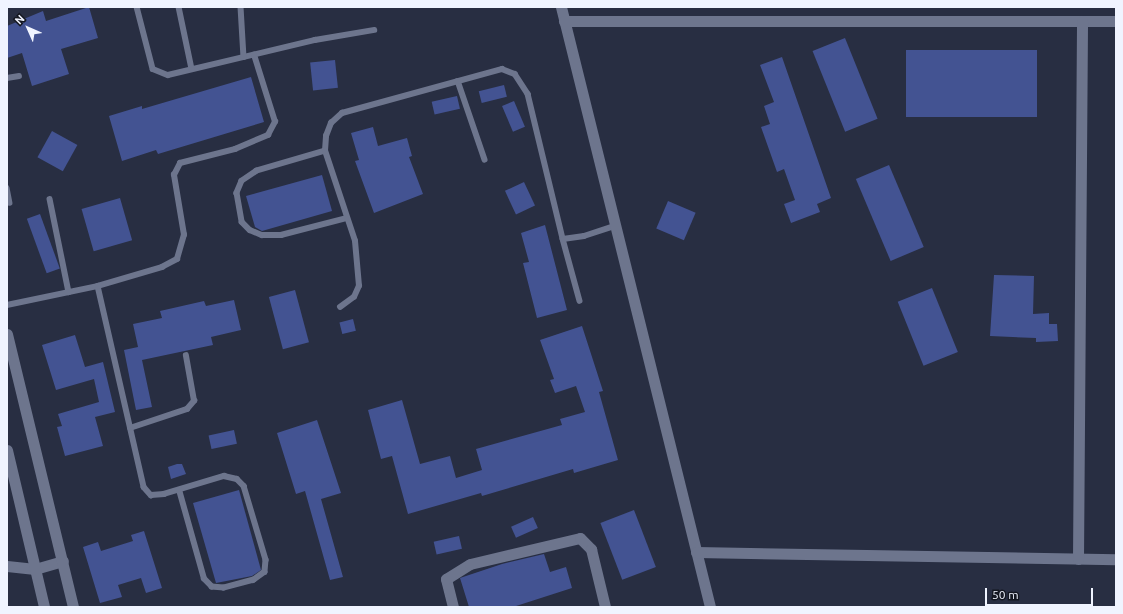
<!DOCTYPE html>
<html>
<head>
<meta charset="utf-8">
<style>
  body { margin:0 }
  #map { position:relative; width:1123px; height:614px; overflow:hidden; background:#282e42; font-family:Ubuntu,sans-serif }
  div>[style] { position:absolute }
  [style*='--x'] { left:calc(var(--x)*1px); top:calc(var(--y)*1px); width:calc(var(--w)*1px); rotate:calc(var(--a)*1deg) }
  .building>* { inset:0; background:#435392; transform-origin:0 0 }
  .service>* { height:5.5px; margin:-2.75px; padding:0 2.75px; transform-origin:2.75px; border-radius:2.75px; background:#6d758d }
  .minor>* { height:11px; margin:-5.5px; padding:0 5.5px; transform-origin:5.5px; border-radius:5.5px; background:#6d758d }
  .tertiary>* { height:11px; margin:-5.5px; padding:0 5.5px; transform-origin:5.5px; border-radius:5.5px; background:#6d758d }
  span { translate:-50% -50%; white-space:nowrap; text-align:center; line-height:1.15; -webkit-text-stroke:3px #141720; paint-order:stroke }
  .frame { position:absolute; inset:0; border:8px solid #f0f4ff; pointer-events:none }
  .north { position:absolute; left:8px; top:8px; width:40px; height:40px; -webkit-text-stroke:3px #141720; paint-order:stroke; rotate:315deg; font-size:11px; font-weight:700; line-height:16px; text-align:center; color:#f0f4ff }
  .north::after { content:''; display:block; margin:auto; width:14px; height:18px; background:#f0f4ff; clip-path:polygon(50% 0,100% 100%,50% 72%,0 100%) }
  .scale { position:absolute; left:985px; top:588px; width:108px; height:18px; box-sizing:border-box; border:2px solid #f0f4ff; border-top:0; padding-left:5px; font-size:12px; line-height:14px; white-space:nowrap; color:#f0f4ff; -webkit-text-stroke:3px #141720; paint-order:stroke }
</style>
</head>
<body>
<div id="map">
  <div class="building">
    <i style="clip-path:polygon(89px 7px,98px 38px,61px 49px,69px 74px,32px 86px,22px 53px,7px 58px,7px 26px,43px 11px,46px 21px)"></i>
    <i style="left:845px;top:38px;width:87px;height:35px;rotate:68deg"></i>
    <i style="left:906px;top:50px;width:131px;height:67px"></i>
    <i style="clip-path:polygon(782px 57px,831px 198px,817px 204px,820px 212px,791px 223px,784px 204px,795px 200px,784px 169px,777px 172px,761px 127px,770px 124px,764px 106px,774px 102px,760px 65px)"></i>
    <i style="left:335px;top:60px;width:28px;height:25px;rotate:84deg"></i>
    <i style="clip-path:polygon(251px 77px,264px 122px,158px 154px,156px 150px,122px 161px,109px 116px,142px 106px,142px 109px)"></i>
    <i style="left:504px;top:85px;width:12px;height:26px;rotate:76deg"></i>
    <i style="left:457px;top:96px;width:13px;height:26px;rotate:77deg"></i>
    <i style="left:514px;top:101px;width:28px;height:13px;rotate:67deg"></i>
    <i style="clip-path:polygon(373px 127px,378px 146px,407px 138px,412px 156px,409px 157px,423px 194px,374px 213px,355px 161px,359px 160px,351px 133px)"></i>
    <i style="left:52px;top:131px;width:29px;height:30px;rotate:29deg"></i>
    <i style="left:889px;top:165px;width:89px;height:36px;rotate:67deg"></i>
    <i style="clip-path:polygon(322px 175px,332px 211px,262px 231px,255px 227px,246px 196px)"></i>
    <i style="left:524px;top:182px;width:26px;height:21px;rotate:65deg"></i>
    <i style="left:120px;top:198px;width:44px;height:40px;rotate:74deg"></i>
    <i style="left:668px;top:201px;width:30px;height:30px;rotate:23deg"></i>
    <i style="left:40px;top:214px;width:58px;height:14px;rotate:70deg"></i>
    <i style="clip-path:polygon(545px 225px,567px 310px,537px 318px,523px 263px,529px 262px,521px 233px)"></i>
    <i style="clip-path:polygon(994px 275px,1034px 276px,1033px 314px,1049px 313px,1049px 324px,1057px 324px,1058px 341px,1036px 342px,1036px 338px,990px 336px)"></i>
    <i style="left:932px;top:288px;width:69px;height:37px;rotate:68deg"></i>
    <i style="left:295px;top:290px;width:54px;height:27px;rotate:75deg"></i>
    <i style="clip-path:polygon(234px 300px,241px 330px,211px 337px,213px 345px,142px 360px,152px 407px,136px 410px,124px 350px,138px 347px,133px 324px,162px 318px,160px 311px,204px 301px,206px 306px)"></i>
    <i style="left:353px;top:319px;width:12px;height:14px;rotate:76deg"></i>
    <i style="clip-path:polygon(582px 326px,603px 391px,599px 392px,618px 460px,574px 473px,573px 469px,482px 496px,481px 493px,408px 514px,392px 456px,381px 459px,368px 410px,402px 400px,420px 464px,450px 456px,456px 478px,482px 470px,476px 449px,562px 425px,560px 419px,585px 412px,576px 386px,555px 393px,550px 380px,554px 379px,540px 340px)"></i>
    <i style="clip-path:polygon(75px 335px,85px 367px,103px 362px,115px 412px,95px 417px,103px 446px,65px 456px,57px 427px,62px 426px,58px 414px,99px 402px,94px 379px,56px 390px,42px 345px)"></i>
    <i style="clip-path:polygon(317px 420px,341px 493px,321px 499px,343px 577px,330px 580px,305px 491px,296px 494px,277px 433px)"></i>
    <i style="left:234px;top:430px;width:14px;height:26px;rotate:78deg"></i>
    <i style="clip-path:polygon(177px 464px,182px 464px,186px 474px,171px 479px,168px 467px)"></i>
    <i style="clip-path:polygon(239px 490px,261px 570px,252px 576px,216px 583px,193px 503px)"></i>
    <i style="left:634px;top:510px;width:61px;height:36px;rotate:69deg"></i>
    <i style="left:533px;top:517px;width:12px;height:24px;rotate:66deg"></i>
    <i style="clip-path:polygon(144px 531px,162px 588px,146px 593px,141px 578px,118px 585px,122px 597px,100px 603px,83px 547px,98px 542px,101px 551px,133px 541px,131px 535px)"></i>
    <i style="left:459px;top:536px;width:13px;height:26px;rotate:77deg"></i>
    <i style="clip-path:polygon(544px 554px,550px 572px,566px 567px,572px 588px,513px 607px,469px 607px,460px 578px,502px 564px)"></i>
  </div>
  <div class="service">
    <i style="--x:137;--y:7;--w:64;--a:75.5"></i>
    <i style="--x:153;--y:69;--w:16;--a:22"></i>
    <i style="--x:168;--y:75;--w:151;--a:-13.4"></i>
    <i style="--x:315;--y:40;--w:60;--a:-9.6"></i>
    <i style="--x:179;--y:7;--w:63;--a:78.2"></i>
    <i style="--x:241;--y:7;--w:50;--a:86.6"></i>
    <i style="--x:7;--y:78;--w:12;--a:-9"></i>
    <i style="--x:458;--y:81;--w:83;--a:71.1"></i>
    <i style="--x:325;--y:151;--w:71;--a:163.6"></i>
    <i style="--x:257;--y:171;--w:18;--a:146"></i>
    <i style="--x:242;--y:181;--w:13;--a:113"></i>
    <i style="--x:237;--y:193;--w:29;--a:80"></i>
    <i style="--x:242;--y:222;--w:11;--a:45"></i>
    <i style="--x:250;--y:230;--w:13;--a:23"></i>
    <i style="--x:262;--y:235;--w:19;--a:0"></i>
    <i style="--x:281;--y:235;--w:68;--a:-14.4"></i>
    <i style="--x:7;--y:188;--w:15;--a:79"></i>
    <i style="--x:50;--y:199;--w:95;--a:78.5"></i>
    <i style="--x:563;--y:239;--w:64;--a:74.7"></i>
    <i style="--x:98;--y:286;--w:206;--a:77.1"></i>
    <i style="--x:144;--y:487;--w:11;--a:49"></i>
    <i style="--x:151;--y:495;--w:13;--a:-4"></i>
    <i style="--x:164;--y:494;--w:63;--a:-16.7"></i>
    <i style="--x:224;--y:476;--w:13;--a:13"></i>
    <i style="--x:237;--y:479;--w:10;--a:45"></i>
    <i style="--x:244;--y:486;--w:77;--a:73.4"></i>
    <i style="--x:266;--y:560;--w:12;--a:95"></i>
    <i style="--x:265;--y:572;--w:14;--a:144"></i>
    <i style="--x:254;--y:580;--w:31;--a:165"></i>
    <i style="--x:224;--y:588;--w:12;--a:-175"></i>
    <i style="--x:212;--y:587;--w:11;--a:-135"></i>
    <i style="--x:204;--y:579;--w:92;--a:-105.7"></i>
    <i style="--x:7;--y:305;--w:93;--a:-11.8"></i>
    <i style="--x:98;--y:286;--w:67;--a:-16.5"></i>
    <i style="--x:162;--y:267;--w:17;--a:-28"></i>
    <i style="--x:177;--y:259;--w:25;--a:-74"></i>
    <i style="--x:184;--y:235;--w:61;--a:-99.5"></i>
    <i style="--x:174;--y:175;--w:13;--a:-63"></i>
    <i style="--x:180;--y:163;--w:57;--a:-14.3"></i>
    <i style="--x:235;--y:149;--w:36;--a:-23"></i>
    <i style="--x:268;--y:135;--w:15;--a:-62"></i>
    <i style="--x:275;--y:122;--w:70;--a:-107.4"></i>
    <i style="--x:340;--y:307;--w:17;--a:-36"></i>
    <i style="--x:354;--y:297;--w:12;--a:-66"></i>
    <i style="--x:359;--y:286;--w:45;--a:-95.1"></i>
    <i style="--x:355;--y:241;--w:95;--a:-108.4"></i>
    <i style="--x:325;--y:151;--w:15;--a:-86"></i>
    <i style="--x:326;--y:136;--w:14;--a:-69"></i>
    <i style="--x:331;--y:123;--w:15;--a:-42"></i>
    <i style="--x:342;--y:113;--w:166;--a:-15.4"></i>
    <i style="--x:502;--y:69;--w:14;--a:21"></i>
    <i style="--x:515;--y:74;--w:24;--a:57"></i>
    <i style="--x:528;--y:94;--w:149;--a:76.4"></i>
    <i style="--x:563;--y:239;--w:21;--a:-8"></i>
    <i style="--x:584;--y:236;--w:32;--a:-18"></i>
    <i style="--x:130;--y:428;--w:60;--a:-18.4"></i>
    <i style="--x:187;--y:409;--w:11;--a:-49"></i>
    <i style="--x:194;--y:401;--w:46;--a:-100.1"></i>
  </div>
  <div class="minor">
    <i style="--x:561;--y:7;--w:618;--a:76.05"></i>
    <i style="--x:564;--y:21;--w:552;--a:0"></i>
    <i style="--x:696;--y:552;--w:420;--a:1"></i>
    <i style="--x:1078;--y:559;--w:538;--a:-89.57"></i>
    <i style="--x:7;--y:566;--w:28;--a:6"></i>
    <i style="--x:35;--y:569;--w:29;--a:-16"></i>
    <i style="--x:453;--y:607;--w:29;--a:-104"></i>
    <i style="--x:446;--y:579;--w:28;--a:-32"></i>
    <i style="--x:470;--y:564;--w:113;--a:-13.3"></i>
    <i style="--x:580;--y:538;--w:16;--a:45"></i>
    <i style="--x:591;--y:549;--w:60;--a:76.4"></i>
  </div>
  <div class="tertiary">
    <i style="--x:7;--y:334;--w:281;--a:76.4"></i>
    <i style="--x:7;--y:450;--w:161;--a:76.7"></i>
  </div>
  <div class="frame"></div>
  <div class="north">N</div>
  <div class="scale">50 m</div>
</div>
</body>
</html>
